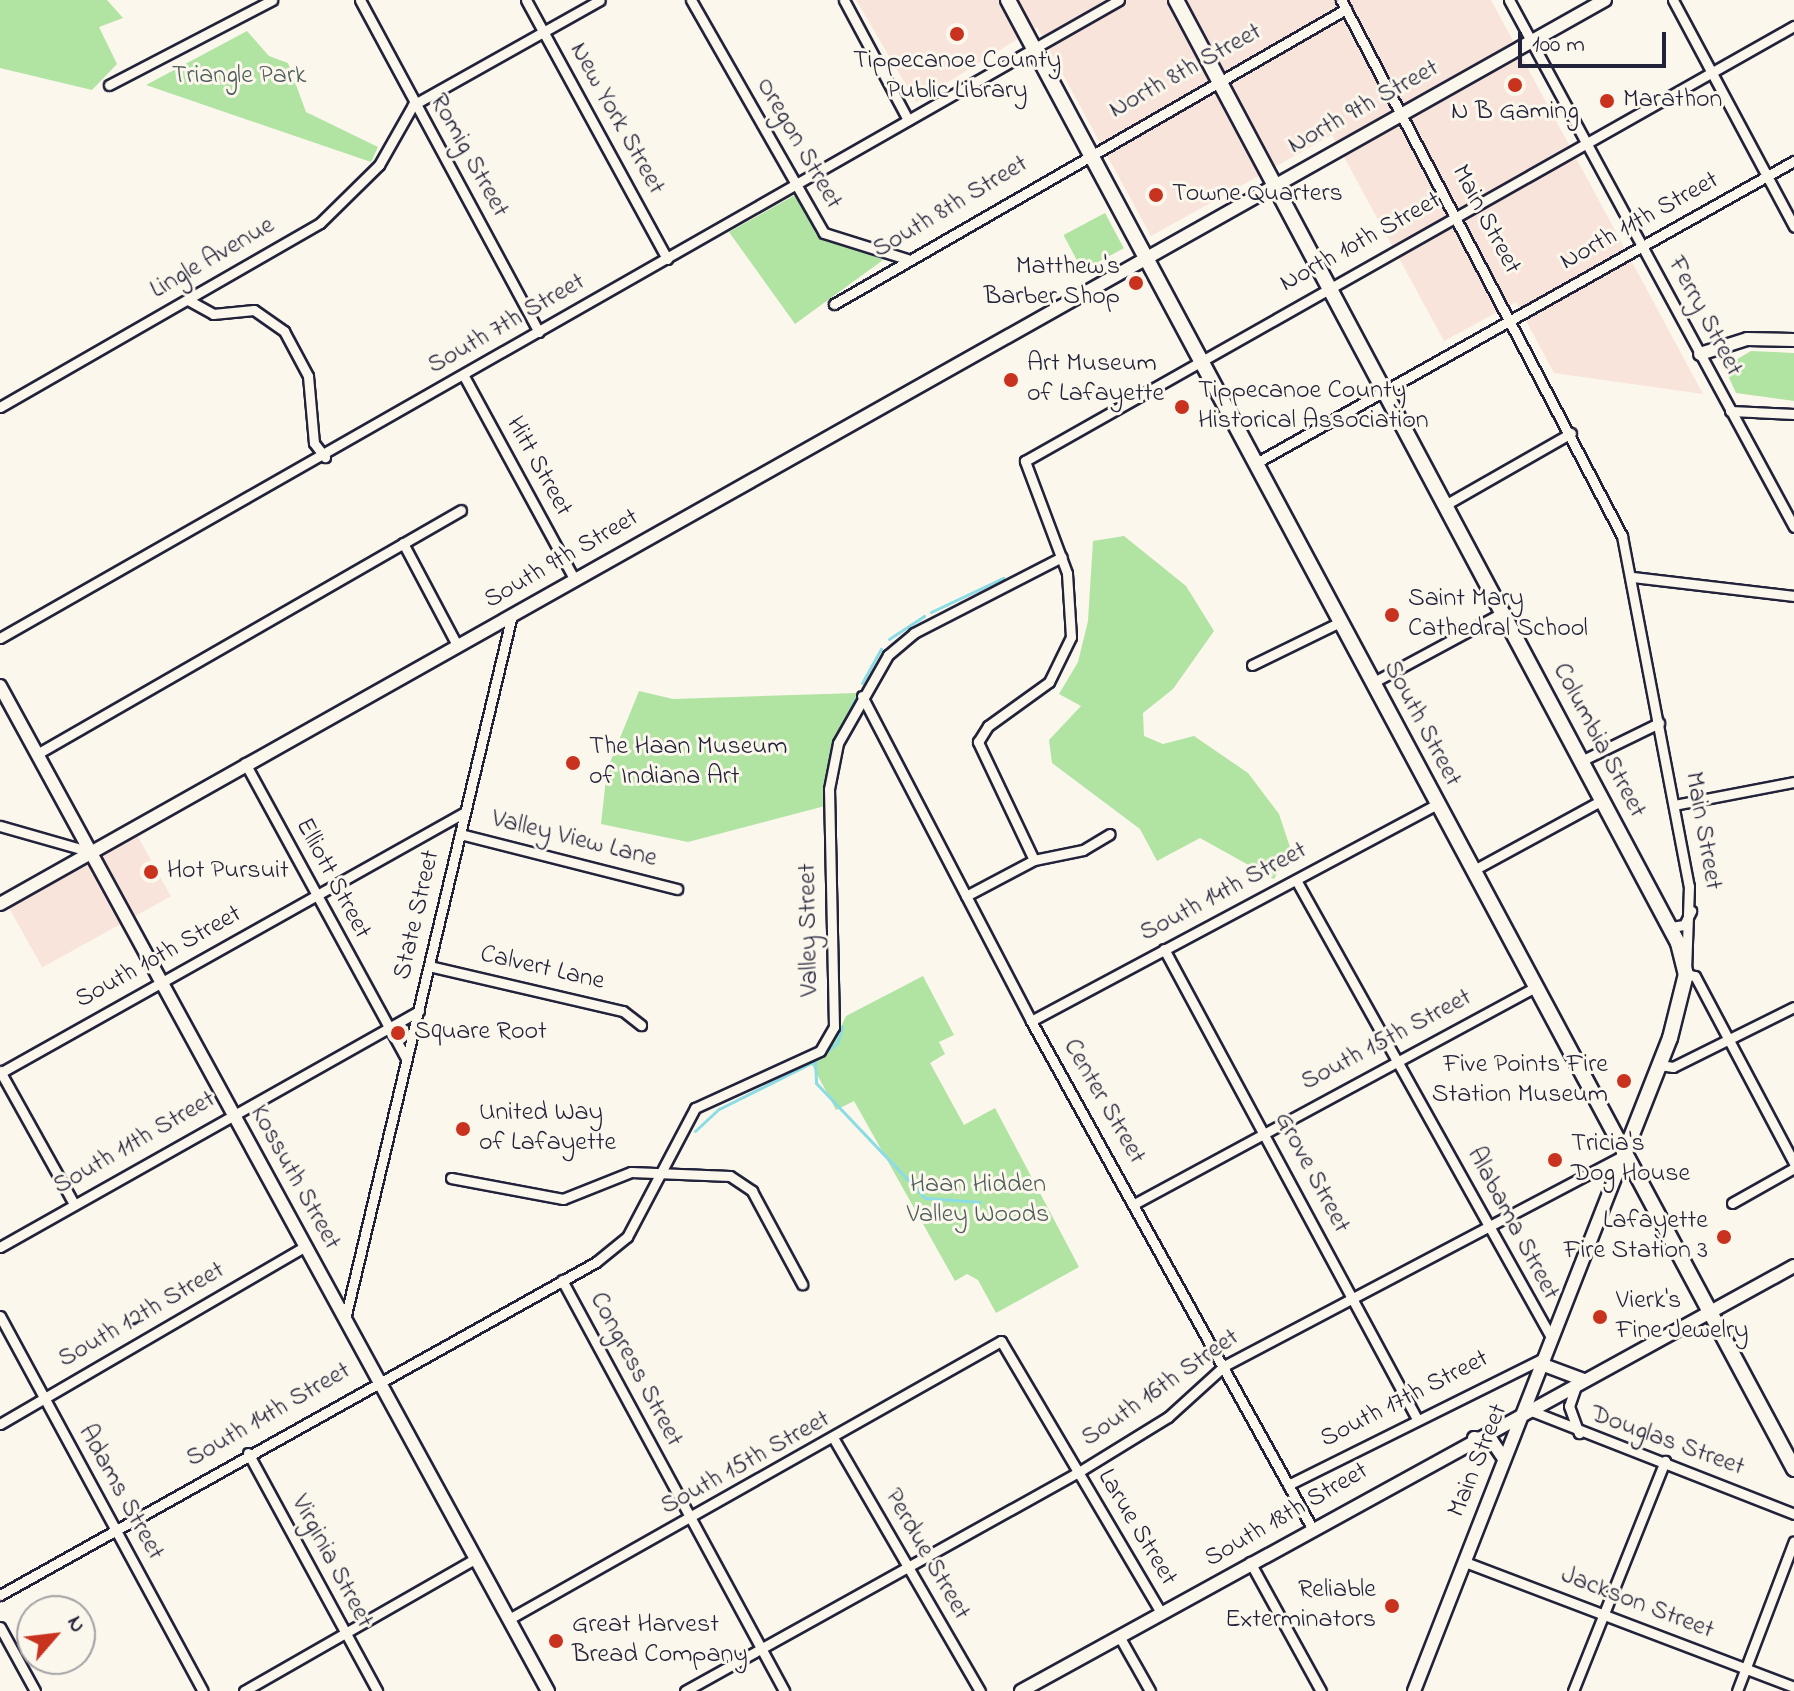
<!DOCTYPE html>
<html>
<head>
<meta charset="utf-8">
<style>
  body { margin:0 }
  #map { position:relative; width:1794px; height:1691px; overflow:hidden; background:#fbf7ec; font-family:"Indie Flower",sans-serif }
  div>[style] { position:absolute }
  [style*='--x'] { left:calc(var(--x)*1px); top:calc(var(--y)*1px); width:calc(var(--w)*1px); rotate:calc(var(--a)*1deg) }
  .built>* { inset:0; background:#f8e4da; transform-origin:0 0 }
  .green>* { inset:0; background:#b1e3a3; transform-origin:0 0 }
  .stream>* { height:3px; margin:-1.5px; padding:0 1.5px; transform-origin:1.5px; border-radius:1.5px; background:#8bdce4 }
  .roads { filter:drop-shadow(2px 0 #22223b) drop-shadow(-2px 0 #22223b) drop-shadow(0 2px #22223b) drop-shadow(0 -2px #22223b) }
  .street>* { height:9px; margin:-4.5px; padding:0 4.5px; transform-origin:4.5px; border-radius:4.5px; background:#fbf7ec }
  .secondary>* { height:12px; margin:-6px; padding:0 6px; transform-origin:6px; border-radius:6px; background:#fbf7ec }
  .primary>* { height:14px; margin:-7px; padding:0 7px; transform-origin:7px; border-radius:7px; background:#fbf7ec }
  .dots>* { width:22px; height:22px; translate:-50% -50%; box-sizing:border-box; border:4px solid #fbf7ec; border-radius:50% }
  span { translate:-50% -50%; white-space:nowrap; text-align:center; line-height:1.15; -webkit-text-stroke:6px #fbf7ec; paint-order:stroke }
  .poi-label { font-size:26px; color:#22223b }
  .left { translate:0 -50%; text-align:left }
  .right { translate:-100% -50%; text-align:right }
  .street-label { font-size:26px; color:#22223b }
  .park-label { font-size:26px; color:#4d5c5a }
  .north { position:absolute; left:16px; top:1595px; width:80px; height:80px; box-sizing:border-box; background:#fbf7ec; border:2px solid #a4a2a5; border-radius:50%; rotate:62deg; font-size:22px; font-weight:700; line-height:32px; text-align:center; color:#22223b }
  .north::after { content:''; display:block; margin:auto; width:28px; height:36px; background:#c8321e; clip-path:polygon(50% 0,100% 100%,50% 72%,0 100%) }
  .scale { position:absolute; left:1518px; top:32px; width:148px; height:36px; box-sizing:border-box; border:4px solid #22223b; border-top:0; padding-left:10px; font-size:24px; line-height:28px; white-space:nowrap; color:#22223b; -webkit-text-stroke:6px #fbf7ec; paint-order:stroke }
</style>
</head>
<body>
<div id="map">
  <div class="built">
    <i style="clip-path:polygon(856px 0,1491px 0,1703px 394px,1554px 373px,1516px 302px,1444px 341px,1332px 135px,1151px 236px,1037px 27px,916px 102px)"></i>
    <i style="left:133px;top:828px;width:78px;height:147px;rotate:61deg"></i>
  </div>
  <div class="green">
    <i style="clip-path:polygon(0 0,107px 0,123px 18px,99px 27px,117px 64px,92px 90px,0 68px)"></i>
    <i style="clip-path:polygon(247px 31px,269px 56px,288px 63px,306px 112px,378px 147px,371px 162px,146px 85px)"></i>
    <i style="clip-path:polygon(795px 195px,816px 234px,883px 260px,795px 324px,729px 232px)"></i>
    <i style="left:1105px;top:213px;width:40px;height:47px;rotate:62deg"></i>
    <i style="clip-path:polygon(1751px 351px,1794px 353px,1794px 401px,1736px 393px,1724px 367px)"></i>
    <i style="clip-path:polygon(1124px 536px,1186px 586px,1214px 631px,1173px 689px,1143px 713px,1144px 736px,1163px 744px,1194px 736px,1248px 773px,1279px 814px,1291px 850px,1274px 879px,1200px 838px,1157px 861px,1140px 829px,1052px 763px,1049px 740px,1081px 706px,1059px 694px,1078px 662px,1088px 621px,1093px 541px)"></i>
    <i style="clip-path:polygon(639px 691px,673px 699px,857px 693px,834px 744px,825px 806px,688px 842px,601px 824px,607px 770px)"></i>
    <i style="clip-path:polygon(923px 976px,954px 1035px,939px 1042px,945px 1054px,930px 1063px,964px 1125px,995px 1108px,1079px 1267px,996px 1313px,978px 1280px,967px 1274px,955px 1281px,854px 1101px,836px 1110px,810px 1061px,833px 1044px,846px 1016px)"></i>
  </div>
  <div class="stream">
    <i style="--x:931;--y:612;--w:80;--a:-25.3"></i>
    <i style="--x:889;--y:639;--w:42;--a:-33.3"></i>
    <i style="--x:862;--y:683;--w:39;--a:-61"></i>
    <i style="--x:841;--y:729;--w:35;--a:-65"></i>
    <i style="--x:842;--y:1027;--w:17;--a:107"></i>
    <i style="--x:837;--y:1043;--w:28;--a:141"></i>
    <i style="--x:815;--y:1061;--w:22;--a:87"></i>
    <i style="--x:816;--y:1083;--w:158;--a:46.5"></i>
    <i style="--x:925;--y:1198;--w:55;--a:4.2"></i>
    <i style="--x:695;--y:1131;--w:33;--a:-43"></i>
    <i style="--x:719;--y:1109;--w:107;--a:-26.6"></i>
  </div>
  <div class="roads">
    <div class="street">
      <i style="--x:360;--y:0;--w:377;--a:61.7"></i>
      <i style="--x:526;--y:0;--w:295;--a:61.4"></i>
      <i style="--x:691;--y:0;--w:268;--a:60.3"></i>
      <i style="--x:824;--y:233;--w:87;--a:17.4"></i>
      <i style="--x:844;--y:0;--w:136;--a:61.9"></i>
      <i style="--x:1341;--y:0;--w:605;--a:62.33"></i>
      <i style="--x:1622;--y:536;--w:356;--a:79.2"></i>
      <i style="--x:1689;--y:886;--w:88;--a:92"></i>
      <i style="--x:1686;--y:974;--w:9;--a:13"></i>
      <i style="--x:1695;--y:976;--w:212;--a:62.1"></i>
      <i style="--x:1509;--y:0;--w:599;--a:61.6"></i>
      <i style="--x:1673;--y:0;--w:257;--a:61.9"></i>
      <i style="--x:109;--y:85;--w:184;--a:-27.5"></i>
      <i style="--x:188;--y:300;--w:29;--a:29"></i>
      <i style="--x:213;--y:314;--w:41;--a:-5.6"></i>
      <i style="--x:254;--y:310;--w:37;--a:35"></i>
      <i style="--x:284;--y:331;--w:51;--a:61.9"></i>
      <i style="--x:308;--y:376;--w:67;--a:84.9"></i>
      <i style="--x:314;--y:443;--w:18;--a:52"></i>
      <i style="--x:834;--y:304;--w:591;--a:-29.95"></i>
      <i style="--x:464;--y:376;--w:231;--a:61.5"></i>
      <i style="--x:0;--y:407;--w:369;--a:-29.9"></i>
      <i style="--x:320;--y:223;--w:83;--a:-44.5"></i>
      <i style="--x:379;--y:165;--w:69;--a:-60.5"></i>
      <i style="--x:413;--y:105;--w:214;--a:-29.3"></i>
      <i style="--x:1730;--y:411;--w:64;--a:2.7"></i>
      <i style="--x:1256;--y:463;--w:617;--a:-29.31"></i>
      <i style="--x:1445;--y:505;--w:145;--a:-29.7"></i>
      <i style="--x:403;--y:543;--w:115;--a:62.1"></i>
      <i style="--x:1633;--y:577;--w:162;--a:6.7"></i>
      <i style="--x:0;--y:638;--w:1288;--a:-29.69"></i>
      <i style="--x:1252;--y:665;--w:98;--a:-26"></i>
      <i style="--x:1372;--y:683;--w:148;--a:-28.3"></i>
      <i style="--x:862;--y:696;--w:366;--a:62.5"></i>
      <i style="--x:1031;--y:1021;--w:580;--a:61"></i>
      <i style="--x:37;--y:754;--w:489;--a:-29.9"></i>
      <i style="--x:1581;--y:761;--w:87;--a:-26"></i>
      <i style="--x:245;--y:763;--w:335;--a:61.4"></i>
      <i style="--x:1674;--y:805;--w:122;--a:-10.9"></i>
      <i style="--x:0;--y:826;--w:95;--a:15.9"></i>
      <i style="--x:460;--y:834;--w:224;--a:14.2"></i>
      <i style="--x:1034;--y:860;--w:131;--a:-115.4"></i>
      <i style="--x:978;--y:742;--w:19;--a:-58"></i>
      <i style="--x:988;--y:726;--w:75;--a:-35.8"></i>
      <i style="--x:1049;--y:682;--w:50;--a:-63.9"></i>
      <i style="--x:1071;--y:637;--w:64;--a:-93.6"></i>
      <i style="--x:1067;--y:573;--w:120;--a:-110.6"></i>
      <i style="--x:1025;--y:461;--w:884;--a:-29.5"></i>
      <i style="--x:1472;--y:871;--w:148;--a:-28.6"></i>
      <i style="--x:1296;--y:880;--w:523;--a:60.84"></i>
      <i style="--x:966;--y:896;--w:77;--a:-27.9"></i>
      <i style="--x:1034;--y:860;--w:50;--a:-11.5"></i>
      <i style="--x:1083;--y:850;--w:31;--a:-31"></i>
      <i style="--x:1671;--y:927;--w:13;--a:-9"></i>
      <i style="--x:1684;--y:925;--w:16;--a:-63"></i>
      <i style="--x:1164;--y:949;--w:534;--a:61.71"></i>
      <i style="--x:429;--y:966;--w:199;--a:13.1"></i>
      <i style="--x:623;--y:1011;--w:23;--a:38"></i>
      <i style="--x:1031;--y:1021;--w:460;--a:-28.1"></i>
      <i style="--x:1660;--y:1065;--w:13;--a:9"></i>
      <i style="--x:1673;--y:1067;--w:135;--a:-26.4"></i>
      <i style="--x:0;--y:1071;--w:152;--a:60.9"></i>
      <i style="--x:0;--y:1073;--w:533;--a:-29.31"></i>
      <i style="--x:451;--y:1178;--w:114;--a:10.6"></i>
      <i style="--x:563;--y:1199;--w:73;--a:-21.7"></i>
      <i style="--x:631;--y:1172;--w:99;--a:2.3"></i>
      <i style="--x:730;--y:1176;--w:27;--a:34"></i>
      <i style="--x:752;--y:1191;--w:106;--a:61.7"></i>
      <i style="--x:1136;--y:1203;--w:451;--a:-28.4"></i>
      <i style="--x:1732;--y:1203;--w:71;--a:-29.4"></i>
      <i style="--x:0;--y:1247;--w:481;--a:-29.4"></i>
      <i style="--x:562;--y:1280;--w:467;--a:61.6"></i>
      <i style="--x:0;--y:1316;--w:426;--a:61.6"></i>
      <i style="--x:345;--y:1319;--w:724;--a:-76.66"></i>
      <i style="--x:1577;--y:1383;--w:24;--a:109"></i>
      <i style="--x:1569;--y:1406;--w:29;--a:70"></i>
      <i style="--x:1529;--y:1410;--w:285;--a:21.4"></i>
      <i style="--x:0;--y:1424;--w:354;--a:-30.2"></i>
      <i style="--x:835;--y:1441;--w:289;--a:59.9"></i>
      <i style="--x:248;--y:1453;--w:271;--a:61.5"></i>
      <i style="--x:1288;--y:1485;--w:286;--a:-26.4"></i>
      <i style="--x:1250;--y:1562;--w:147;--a:61.2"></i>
      <i style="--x:1465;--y:1562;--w:352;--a:20.8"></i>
      <i style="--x:0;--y:1595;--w:683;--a:-29.19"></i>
      <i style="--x:596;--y:1262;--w:40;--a:-39"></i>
      <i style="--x:627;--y:1237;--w:146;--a:-62.2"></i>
      <i style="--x:695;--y:1108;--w:137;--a:-24.5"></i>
      <i style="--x:820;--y:1051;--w:28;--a:-60"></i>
      <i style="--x:834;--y:1027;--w:238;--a:-91.2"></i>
      <i style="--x:829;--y:789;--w:47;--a:-78.9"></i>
      <i style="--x:838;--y:743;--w:101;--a:-60.4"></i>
      <i style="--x:888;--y:655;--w:34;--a:-40"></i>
      <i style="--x:914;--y:633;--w:166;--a:-27.2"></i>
      <i style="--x:509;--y:1619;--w:565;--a:-29.47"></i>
      <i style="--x:1001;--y:1341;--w:316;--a:59.5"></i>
      <i style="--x:0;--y:1627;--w:73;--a:61.3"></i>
      <i style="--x:1119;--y:1636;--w:63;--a:60.6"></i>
      <i style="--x:244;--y:1691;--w:267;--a:-29.8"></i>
      <i style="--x:685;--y:1691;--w:449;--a:-29.1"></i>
      <i style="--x:1077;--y:1473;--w:107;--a:-31.6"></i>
      <i style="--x:1168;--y:1417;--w:76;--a:-42.3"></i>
      <i style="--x:1224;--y:1366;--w:452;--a:-27.8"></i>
      <i style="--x:1573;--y:1691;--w:248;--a:-68.2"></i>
      <i style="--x:1737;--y:1691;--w:160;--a:-69.2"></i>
    </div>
    <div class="secondary">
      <i style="--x:1700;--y:354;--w:49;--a:-17.7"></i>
      <i style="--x:1747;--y:339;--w:47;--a:1.2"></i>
      <i style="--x:0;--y:686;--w:1145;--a:61.4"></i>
      <i style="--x:0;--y:904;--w:1842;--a:-29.39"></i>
      <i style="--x:1541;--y:1364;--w:46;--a:20.4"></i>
      <i style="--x:1474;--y:1438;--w:18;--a:9"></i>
      <i style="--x:1492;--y:1441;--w:22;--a:56"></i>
      <i style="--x:1021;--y:1691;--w:882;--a:-28.8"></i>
      <i style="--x:1414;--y:1691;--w:576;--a:-68.61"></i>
    </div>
    <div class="primary">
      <i style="--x:1008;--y:0;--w:1666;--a:61.85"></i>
      <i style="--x:1176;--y:0;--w:1068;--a:61.97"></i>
      <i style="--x:1678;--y:943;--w:32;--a:76"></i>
      <i style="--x:1686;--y:974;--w:66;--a:104"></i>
      <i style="--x:1670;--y:1038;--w:126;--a:111.5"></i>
    </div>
  </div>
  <div class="dots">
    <i style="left:957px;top:34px;background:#c8321e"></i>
    <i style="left:1515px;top:85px;background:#c8321e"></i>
    <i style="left:1607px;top:101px;background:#c8321e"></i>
    <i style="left:1156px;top:195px;background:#c8321e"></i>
    <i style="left:1136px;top:283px;background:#c8321e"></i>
    <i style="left:1011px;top:380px;background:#c8321e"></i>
    <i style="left:1182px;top:407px;background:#c8321e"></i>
    <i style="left:1392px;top:615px;background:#c8321e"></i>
    <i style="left:573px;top:763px;background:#c8321e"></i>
    <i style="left:151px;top:872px;background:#c8321e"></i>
    <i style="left:398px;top:1033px;background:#c8321e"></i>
    <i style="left:1624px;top:1081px;background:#c8321e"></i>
    <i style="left:463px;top:1129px;background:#c8321e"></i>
    <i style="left:1555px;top:1160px;background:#c8321e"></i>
    <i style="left:1724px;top:1237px;background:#c8321e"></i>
    <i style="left:1600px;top:1317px;background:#c8321e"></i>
    <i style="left:1392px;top:1606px;background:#c8321e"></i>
    <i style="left:556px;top:1641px;background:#c8321e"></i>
  </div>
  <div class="poi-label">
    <span style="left:957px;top:77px">Tippecanoe County<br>Public Library</span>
    <span class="left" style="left:1623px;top:101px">Marathon</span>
    <span style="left:1515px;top:113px">N B Gaming</span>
    <span class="left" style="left:1172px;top:195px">Towne Quarters</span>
    <span class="right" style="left:1120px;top:283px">Matthew's<br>Barber Shop</span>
    <span class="left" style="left:1027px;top:380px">Art Museum<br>of Lafayette</span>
    <span class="left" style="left:1198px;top:407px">Tippecanoe County<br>Historical Association</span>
    <span class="left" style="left:1408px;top:615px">Saint Mary<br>Cathedral School</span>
    <span class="left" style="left:589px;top:763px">The Haan Museum<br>of Indiana Art</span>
    <span class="left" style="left:167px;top:872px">Hot Pursuit</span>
    <span class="left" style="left:414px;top:1033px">Square Root</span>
    <span class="right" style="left:1608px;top:1081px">Five Points Fire<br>Station Museum</span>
    <span class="left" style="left:479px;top:1129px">United Way<br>of Lafayette</span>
    <span class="left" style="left:1571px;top:1160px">Tricia's<br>Dog House</span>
    <span class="right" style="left:1708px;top:1237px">Lafayette<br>Fire Station 3</span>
    <span class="left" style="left:1616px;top:1317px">Vierk's<br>Fine Jewelry</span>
    <span class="right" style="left:1376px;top:1606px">Reliable<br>Exterminators</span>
    <span class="left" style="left:572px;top:1641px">Great Harvest<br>Bread Company</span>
  </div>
  <div class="street-label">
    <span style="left:1186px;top:72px;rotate:-29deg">North 8th Street</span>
    <span style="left:1364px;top:108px;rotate:-29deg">North 9th Street</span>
    <span style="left:616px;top:119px;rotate:61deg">New York Street</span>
    <span style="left:798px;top:144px;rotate:60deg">Oregon Street</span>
    <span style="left:468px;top:156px;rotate:61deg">Romig Street</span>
    <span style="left:951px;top:208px;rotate:-31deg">South 8th Street</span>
    <span style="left:1485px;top:220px;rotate:62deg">Main Street</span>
    <span style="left:1640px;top:222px;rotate:-29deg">North 11th Street</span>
    <span style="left:1361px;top:243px;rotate:-29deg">North 10th Street</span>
    <span style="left:213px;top:259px;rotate:-30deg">Lingle Avenue</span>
    <span style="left:1704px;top:317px;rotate:62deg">Ferry Street</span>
    <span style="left:507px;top:325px;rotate:-30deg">South 7th Street</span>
    <span style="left:538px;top:467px;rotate:61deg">Hitt Street</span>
    <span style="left:562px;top:560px;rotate:-30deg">South 9th Street</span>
    <span style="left:1421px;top:724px;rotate:62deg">South Street</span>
    <span style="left:1598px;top:741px;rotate:62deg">Columbia Street</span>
    <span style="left:1702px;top:831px;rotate:80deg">Main Street</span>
    <span style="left:574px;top:840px;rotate:14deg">Valley View Lane</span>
    <span style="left:332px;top:879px;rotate:62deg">Elliott Street</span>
    <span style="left:1224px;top:893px;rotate:-28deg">South 14th Street</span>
    <span style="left:418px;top:915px;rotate:-77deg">State Street</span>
    <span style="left:810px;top:930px;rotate:-91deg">Valley Street</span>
    <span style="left:159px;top:958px;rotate:-29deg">South 10th Street</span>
    <span style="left:542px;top:969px;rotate:13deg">Calvert Lane</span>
    <span style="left:1387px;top:1041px;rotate:-28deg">South 15th Street</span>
    <span style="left:1103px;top:1102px;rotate:60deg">Center Street</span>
    <span style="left:135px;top:1144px;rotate:-30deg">South 11th Street</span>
    <span style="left:1311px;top:1173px;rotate:62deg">Grove Street</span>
    <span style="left:294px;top:1178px;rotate:61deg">Kossuth Street</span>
    <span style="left:1512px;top:1224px;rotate:62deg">Alabama Street</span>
    <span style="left:142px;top:1316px;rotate:-30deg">South 12th Street</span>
    <span style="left:635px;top:1370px;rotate:62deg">Congress Street</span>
    <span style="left:1161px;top:1389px;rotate:-35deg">South 16th Street</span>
    <span style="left:1405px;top:1400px;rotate:-27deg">South 17th Street</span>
    <span style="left:269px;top:1416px;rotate:-30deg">South 14th Street</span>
    <span style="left:1667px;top:1442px;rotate:20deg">Douglas Street</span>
    <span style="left:1479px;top:1461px;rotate:-68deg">Main Street</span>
    <span style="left:746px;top:1464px;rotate:-29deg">South 15th Street</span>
    <span style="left:120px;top:1493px;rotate:61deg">Adams Street</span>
    <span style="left:1287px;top:1516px;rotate:-30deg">South 18th Street</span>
    <span style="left:1136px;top:1528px;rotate:59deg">Larue Street</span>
    <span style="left:926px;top:1555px;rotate:60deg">Perdue Street</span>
    <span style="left:331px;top:1562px;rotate:62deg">Virginia Street</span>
    <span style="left:1637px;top:1604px;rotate:21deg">Jackson Street</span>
  </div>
  <div class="park-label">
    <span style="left:239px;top:77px">Triangle Park</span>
    <span style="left:978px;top:1201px">Haan Hidden<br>Valley Woods</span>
  </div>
  <div class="north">N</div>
  <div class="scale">100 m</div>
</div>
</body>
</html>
